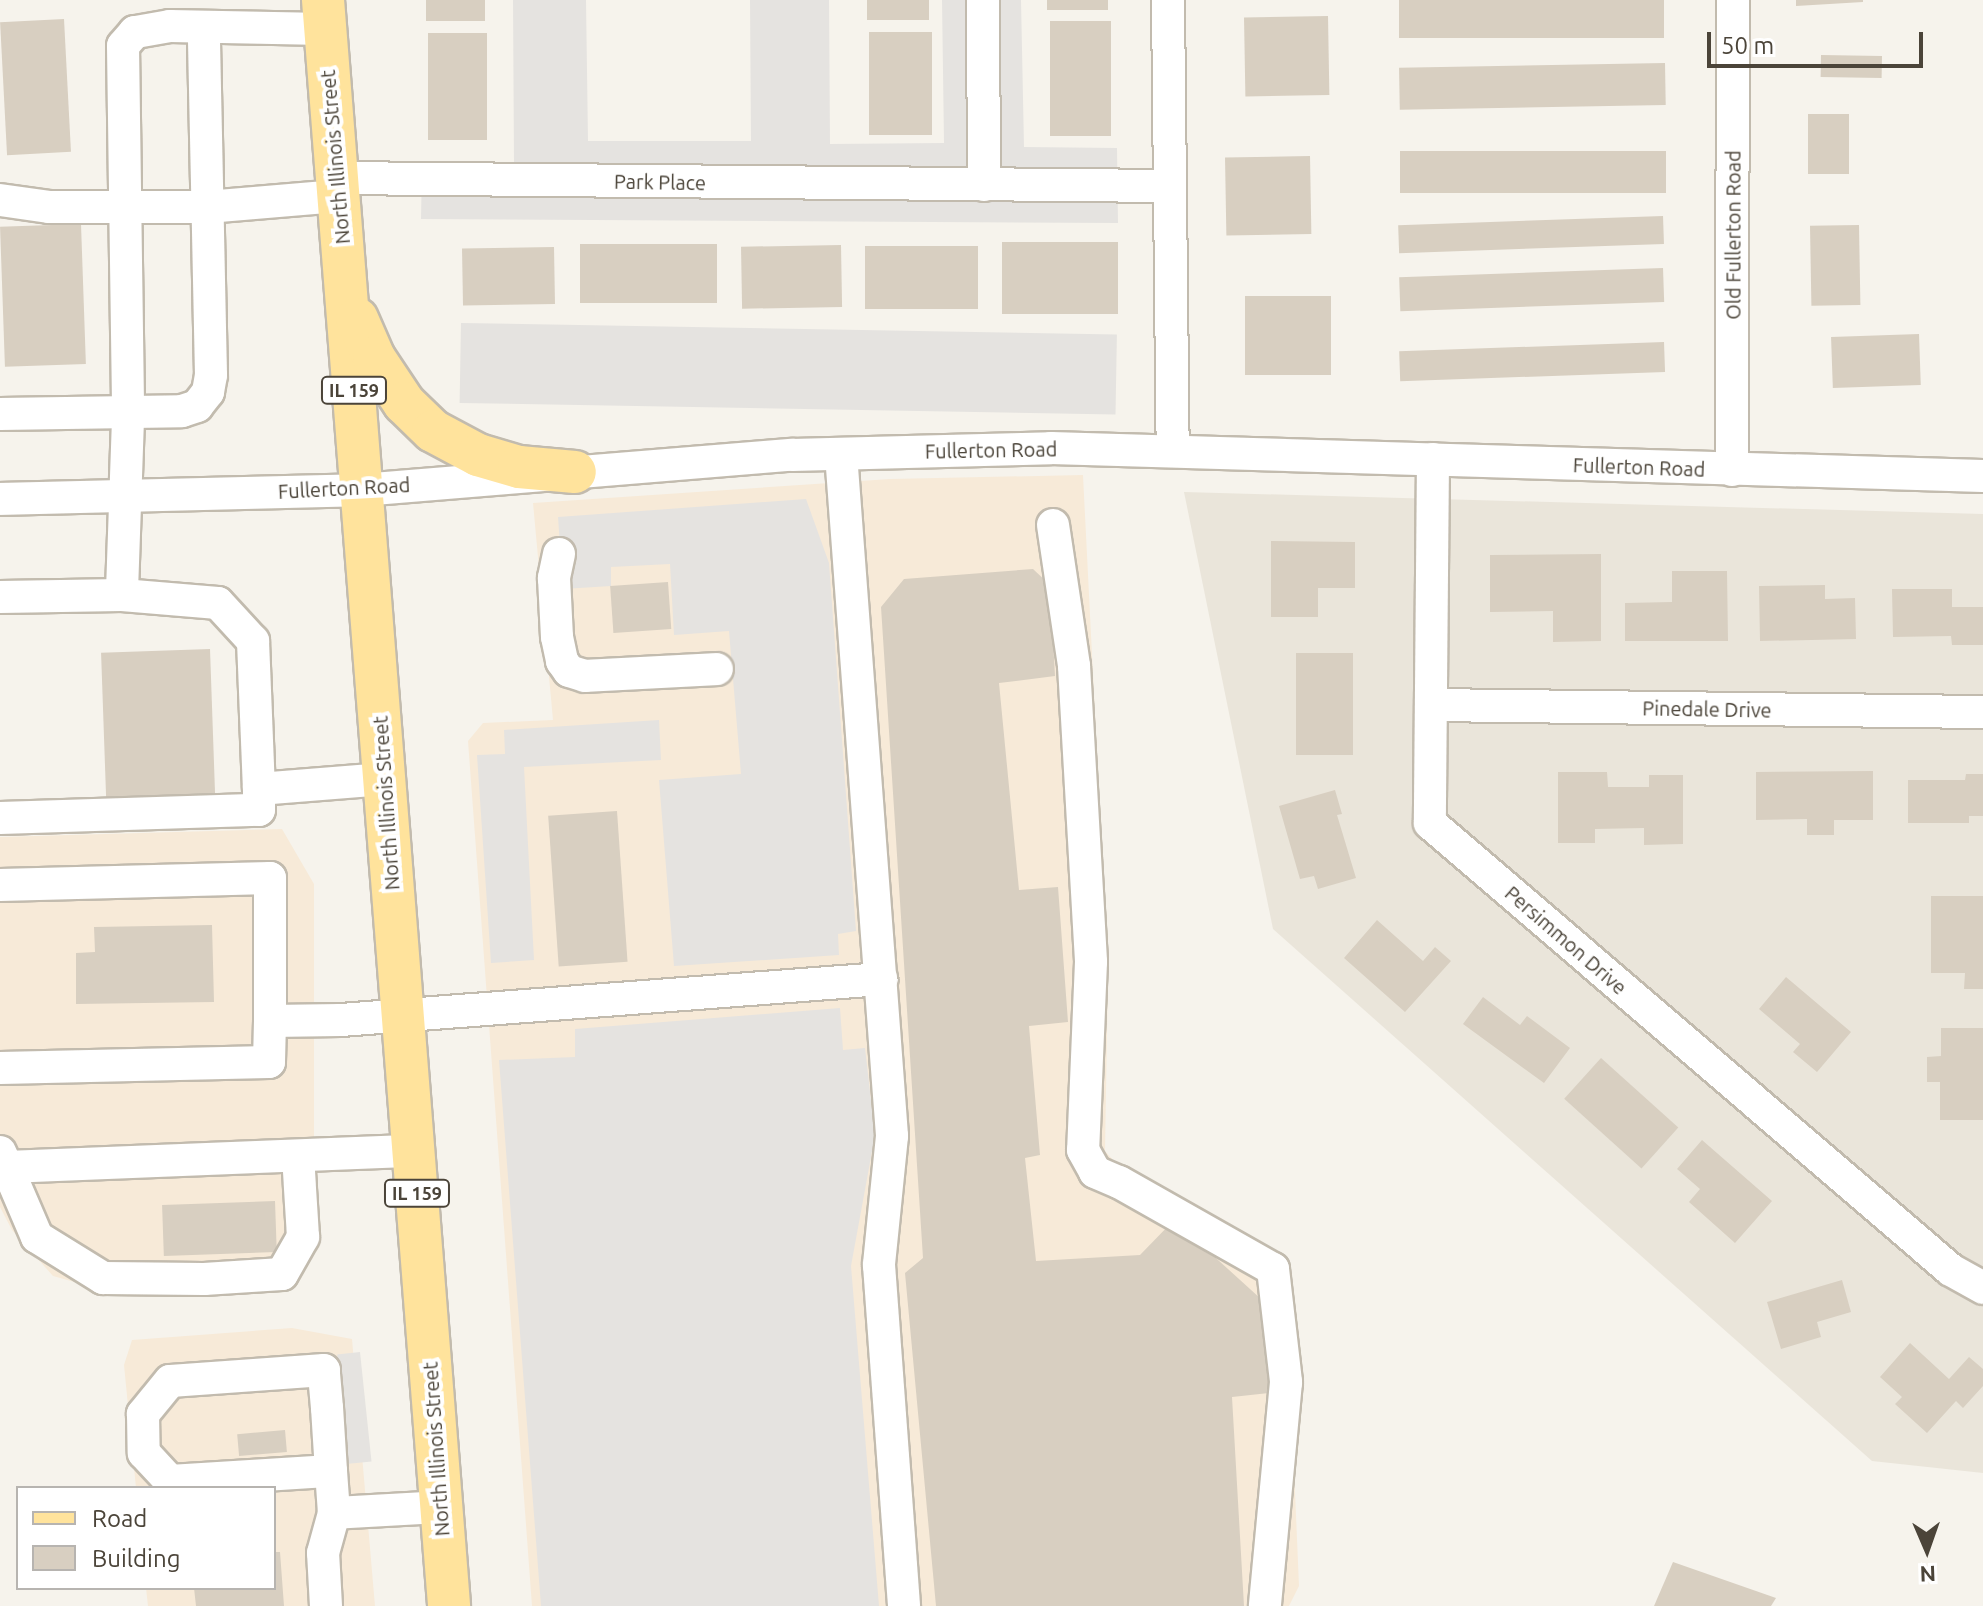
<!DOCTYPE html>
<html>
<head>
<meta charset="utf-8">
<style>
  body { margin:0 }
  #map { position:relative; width:1983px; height:1606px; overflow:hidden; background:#f6f3ec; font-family:Ubuntu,sans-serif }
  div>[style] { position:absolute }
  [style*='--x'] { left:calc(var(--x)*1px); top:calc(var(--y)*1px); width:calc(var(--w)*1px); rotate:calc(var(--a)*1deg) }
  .residential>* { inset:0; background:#eae5da }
  .commercial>* { inset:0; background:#f7ead8 }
  .parking>* { inset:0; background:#e5e3e0; transform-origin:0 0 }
  .building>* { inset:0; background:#d8cfc1; transform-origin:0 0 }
  .roads { filter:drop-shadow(2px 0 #c2bbae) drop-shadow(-2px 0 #c2bbae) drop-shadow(0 2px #c2bbae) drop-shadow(0 -2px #c2bbae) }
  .minor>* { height:32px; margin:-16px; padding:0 16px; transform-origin:16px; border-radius:16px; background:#fff }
  .major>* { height:42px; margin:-21px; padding:0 21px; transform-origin:21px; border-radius:21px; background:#ffe39c }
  span { translate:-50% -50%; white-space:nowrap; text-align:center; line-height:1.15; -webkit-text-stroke:8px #fff; paint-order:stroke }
  .shield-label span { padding:2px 6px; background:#fff; border:2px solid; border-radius:6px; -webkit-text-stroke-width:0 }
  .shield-label { font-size:18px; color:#4b4439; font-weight:700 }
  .street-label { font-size:20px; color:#4b4439 }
  .legend { position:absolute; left:16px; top:1486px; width:260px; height:104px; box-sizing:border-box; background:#fff; border:2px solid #b7b4b0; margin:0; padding:10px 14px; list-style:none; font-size:24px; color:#4b4439 }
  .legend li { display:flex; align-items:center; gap:16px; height:40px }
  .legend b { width:40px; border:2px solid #b7b4b0 }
  .north { position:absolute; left:1887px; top:1510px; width:80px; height:80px; -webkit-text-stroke:6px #fff; paint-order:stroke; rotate:178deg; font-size:22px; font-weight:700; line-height:32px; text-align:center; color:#4b4439 }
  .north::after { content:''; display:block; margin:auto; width:28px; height:36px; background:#4b4439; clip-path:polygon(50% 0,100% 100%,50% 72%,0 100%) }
  .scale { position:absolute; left:1707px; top:32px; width:216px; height:36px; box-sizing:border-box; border:4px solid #4b4439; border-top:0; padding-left:10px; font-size:24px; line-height:28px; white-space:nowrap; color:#4b4439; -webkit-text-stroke:6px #fff; paint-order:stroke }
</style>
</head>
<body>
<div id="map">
  <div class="residential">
    <i style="clip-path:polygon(1184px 492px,1983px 514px,1983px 1473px,1872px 1461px,1273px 929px)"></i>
  </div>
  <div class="commercial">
    <i style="clip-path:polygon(1083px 475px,1108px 974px,1105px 1151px,1121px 1169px,1286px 1278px,1299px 1586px,1289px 1606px,532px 1606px,468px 741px,483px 723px,553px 720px,533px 503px,890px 479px)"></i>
    <i style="clip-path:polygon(282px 829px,314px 884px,314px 1171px,319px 1237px,313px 1256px,301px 1278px,273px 1288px,121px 1295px,53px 1276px,12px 1230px,0 1207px,0 837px)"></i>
    <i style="clip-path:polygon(292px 1328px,352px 1339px,375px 1606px,148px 1606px,146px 1588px,274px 1588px,274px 1488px,136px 1488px,124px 1365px,132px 1340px)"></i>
  </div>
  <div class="parking">
    <i style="clip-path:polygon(513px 0,586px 0,588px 141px,751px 141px,750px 0,829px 0,830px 144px,944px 143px,942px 0,1021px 0,1024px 147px,1117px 148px,1118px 223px,421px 219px,422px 164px,514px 164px)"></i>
    <i style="left:461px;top:323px;width:656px;height:80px;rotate:1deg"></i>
    <i style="clip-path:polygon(806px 499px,829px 563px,856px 931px,838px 934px,839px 955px,674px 966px,659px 780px,741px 774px,729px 631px,674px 635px,670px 564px,611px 567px,611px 586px,563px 589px,558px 517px)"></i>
    <i style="clip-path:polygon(659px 720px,661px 760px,524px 767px,534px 960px,491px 963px,477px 755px,505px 754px,504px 730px)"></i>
    <i style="clip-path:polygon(840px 1008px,843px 1050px,865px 1048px,875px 1135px,851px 1266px,879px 1606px,541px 1606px,499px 1060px,575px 1057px,575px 1029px)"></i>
    <i style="left:360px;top:1352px;width:110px;height:23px;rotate:84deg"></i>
  </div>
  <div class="building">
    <i style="left:426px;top:0;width:59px;height:21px"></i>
    <i style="left:867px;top:0;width:62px;height:20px"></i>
    <i style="left:1047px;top:0;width:61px;height:10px"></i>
    <i style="left:1399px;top:0;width:265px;height:38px"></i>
    <i style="clip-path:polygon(1796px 0,1863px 0,1863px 2px,1796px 6px)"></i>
    <i style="left:1328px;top:16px;width:79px;height:84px;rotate:89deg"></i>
    <i style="left:64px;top:19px;width:133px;height:64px;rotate:87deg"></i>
    <i style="left:1111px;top:21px;width:115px;height:61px;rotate:90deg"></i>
    <i style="left:932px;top:32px;width:103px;height:63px;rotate:90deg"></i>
    <i style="left:428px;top:33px;width:59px;height:107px"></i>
    <i style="left:1821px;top:55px;width:61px;height:22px;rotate:1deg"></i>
    <i style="left:1665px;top:63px;width:42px;height:266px;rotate:89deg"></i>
    <i style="left:1808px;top:114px;width:41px;height:60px"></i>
    <i style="left:1666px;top:151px;width:42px;height:266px;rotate:90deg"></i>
    <i style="left:1310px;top:156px;width:78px;height:85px;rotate:89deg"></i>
    <i style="left:1663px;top:216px;width:28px;height:265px;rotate:88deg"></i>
    <i style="left:81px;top:224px;width:140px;height:81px;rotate:88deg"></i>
    <i style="left:1859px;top:225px;width:80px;height:49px;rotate:89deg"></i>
    <i style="left:1002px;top:242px;width:116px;height:72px"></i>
    <i style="left:580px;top:244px;width:137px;height:59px"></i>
    <i style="left:841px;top:245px;width:62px;height:100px;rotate:89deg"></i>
    <i style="left:865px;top:246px;width:113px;height:63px"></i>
    <i style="left:554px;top:247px;width:57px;height:92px;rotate:89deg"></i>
    <i style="left:1663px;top:268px;width:34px;height:264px;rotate:88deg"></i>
    <i style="left:1331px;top:296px;width:79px;height:86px;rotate:90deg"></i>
    <i style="left:1919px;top:334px;width:51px;height:88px;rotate:88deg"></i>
    <i style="left:1664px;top:342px;width:30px;height:265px;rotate:88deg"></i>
    <i style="clip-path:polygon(1271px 541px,1355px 542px,1355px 588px,1318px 588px,1318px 617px,1271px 617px)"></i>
    <i style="clip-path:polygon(1601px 554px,1601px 641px,1553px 642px,1553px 611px,1490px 612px,1490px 555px)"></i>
    <i style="clip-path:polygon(1033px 569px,1050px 585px,1055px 676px,999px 683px,1019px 890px,1058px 887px,1068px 1022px,1029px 1026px,1040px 1155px,1025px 1158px,1036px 1261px,1140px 1255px,1174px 1220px,1261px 1299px,1269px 1393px,1232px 1397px,1244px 1606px,936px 1606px,905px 1273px,923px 1258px,881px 607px,904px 579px)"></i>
    <i style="clip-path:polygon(1672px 571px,1727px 571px,1728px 641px,1625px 641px,1625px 603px,1672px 602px)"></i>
    <i style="left:668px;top:582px;width:47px;height:58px;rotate:86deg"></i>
    <i style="clip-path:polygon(1825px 585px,1825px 599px,1855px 598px,1856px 639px,1760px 641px,1759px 586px)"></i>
    <i style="clip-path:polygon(1892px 589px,1952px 589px,1952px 607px,1983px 607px,1983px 645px,1952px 645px,1951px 636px,1893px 637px)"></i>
    <i style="left:210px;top:649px;width:145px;height:109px;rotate:88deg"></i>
    <i style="left:1296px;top:653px;width:57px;height:102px"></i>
    <i style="clip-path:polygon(1873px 771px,1873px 820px,1834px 820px,1834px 835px,1807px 835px,1807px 819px,1756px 820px,1756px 772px)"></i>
    <i style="clip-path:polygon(1558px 772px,1607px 772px,1608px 787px,1649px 787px,1649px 775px,1683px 775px,1683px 844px,1644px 845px,1644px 828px,1595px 829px,1595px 843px,1558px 843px)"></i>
    <i style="clip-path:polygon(1966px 774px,1983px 774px,1983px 816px,1969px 816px,1969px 823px,1908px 823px,1908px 780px,1965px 780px)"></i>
    <i style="clip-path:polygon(1335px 790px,1342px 814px,1337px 815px,1356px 878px,1318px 889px,1314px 876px,1300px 879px,1279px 806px)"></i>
    <i style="left:617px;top:811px;width:151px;height:69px;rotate:86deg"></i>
    <i style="clip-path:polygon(1931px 896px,1983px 896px,1983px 989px,1964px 989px,1965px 973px,1931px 973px)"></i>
    <i style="clip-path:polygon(1377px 920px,1423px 961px,1435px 947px,1451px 961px,1405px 1012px,1344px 958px)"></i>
    <i style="clip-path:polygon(212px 925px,214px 1002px,76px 1004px,76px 953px,95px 952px,94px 927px)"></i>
    <i style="clip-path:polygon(1786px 977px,1851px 1032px,1817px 1072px,1793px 1052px,1800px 1044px,1759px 1009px)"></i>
    <i style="clip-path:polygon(1483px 997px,1520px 1025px,1527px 1016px,1570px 1048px,1544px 1083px,1463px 1024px)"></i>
    <i style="clip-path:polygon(1941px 1028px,1983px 1028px,1983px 1120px,1940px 1120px,1940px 1082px,1927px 1082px,1927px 1057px,1941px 1056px)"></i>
    <i style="left:1601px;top:1058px;width:104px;height:55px;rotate:42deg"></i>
    <i style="clip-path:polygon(1702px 1140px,1772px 1201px,1735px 1243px,1689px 1202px,1700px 1189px,1677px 1169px)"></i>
    <i style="left:275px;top:1201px;width:51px;height:113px;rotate:88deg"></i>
    <i style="clip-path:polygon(1842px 1280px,1851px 1312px,1817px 1322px,1821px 1337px,1781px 1349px,1767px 1302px)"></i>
    <i style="clip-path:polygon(1910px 1343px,1949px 1379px,1969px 1357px,1983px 1369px,1983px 1386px,1963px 1408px,1956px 1401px,1927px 1433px,1895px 1404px,1902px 1397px,1880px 1377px)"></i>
    <i style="left:285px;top:1430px;width:22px;height:48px;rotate:85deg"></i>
    <i style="clip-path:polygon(274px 1552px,280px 1552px,284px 1606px,196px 1606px,194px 1588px,274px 1588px)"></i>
    <i style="clip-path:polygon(1673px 1562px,1776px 1598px,1771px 1606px,1654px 1606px)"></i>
  </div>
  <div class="roads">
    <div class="minor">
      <i style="--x:983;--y:0;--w:185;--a:89.7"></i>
      <i style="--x:1168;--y:0;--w:449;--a:89.4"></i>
      <i style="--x:325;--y:29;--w:155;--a:-178.9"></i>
      <i style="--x:170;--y:26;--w:36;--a:170"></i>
      <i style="--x:135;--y:32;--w:18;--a:131"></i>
      <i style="--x:123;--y:46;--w:373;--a:89.2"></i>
      <i style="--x:128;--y:419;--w:176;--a:92"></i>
      <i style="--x:122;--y:595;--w:96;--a:4.8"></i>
      <i style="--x:218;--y:603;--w:52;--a:47.4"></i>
      <i style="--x:253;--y:641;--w:148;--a:87.7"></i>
      <i style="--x:259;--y:789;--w:125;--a:-4.6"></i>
      <i style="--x:336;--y:178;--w:833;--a:0.55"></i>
      <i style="--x:0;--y:200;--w:49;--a:8.1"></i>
      <i style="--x:49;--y:207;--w:158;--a:0"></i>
      <i style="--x:207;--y:207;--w:131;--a:-4.8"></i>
      <i style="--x:0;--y:414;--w:182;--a:-0.9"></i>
      <i style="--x:182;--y:411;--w:16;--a:-18"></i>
      <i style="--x:197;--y:406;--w:18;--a:-52"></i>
      <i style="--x:208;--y:392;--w:17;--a:-80"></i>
      <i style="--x:211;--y:375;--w:348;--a:-91.2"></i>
      <i style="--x:841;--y:454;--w:684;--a:85.72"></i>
      <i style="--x:892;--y:1136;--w:130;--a:95.8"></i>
      <i style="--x:879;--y:1265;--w:342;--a:85.8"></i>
      <i style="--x:1433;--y:459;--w:364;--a:90.5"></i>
      <i style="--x:1430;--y:823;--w:686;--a:40.63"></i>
      <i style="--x:1951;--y:1270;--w:37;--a:29"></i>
      <i style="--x:1732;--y:470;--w:470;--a:-89.9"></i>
      <i style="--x:0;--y:499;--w:362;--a:-1.4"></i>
      <i style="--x:362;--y:490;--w:431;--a:-4.7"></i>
      <i style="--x:792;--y:455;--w:259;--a:-1.5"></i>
      <i style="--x:1051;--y:448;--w:932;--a:1.72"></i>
      <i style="--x:1053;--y:525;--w:143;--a:81.5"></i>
      <i style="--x:1074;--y:666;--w:296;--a:86.7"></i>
      <i style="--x:1091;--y:962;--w:188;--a:92.4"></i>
      <i style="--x:1083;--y:1150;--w:25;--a:61"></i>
      <i style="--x:1095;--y:1172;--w:26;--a:23"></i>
      <i style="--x:1119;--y:1182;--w:177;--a:29.5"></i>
      <i style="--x:1273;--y:1269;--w:114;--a:83.4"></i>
      <i style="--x:1286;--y:1382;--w:225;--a:95.4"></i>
      <i style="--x:559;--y:554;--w:25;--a:102"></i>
      <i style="--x:554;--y:578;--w:59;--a:87.1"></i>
      <i style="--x:557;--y:637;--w:25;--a:78"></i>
      <i style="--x:562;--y:661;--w:12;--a:55"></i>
      <i style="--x:569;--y:671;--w:17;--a:17"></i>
      <i style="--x:585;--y:676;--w:132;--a:-3"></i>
      <i style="--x:0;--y:597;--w:122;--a:-0.9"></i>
      <i style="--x:1431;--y:705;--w:552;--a:0.73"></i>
      <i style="--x:0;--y:818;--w:259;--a:-1.8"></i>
      <i style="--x:259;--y:810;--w:21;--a:-90"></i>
      <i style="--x:0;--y:885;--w:270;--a:-1.5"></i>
      <i style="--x:270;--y:878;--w:143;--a:90"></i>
      <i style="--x:270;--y:1021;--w:71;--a:-0.8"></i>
      <i style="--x:341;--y:1020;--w:542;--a:-4.34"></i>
      <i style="--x:0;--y:1068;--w:269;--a:-1.3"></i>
      <i style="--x:269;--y:1062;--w:41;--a:-88.6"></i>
      <i style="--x:0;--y:1152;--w:17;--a:65"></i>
      <i style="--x:7;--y:1167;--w:406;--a:-2.3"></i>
      <i style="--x:7;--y:1167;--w:76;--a:66.8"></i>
      <i style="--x:37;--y:1237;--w:78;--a:31.8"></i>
      <i style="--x:103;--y:1278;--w:101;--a:0.6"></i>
      <i style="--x:204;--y:1279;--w:78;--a:-3.7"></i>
      <i style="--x:282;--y:1274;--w:43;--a:-60.4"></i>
      <i style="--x:303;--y:1237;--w:81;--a:-93.5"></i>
      <i style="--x:334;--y:1513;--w:107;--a:-3.2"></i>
      <i style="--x:326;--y:1606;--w:53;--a:-93.2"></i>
      <i style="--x:323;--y:1553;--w:41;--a:-74.6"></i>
      <i style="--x:334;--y:1513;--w:42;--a:-94.1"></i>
      <i style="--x:331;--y:1471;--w:63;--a:-93.6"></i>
      <i style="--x:327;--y:1408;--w:38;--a:-95"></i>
      <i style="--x:324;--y:1370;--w:154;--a:175.9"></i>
      <i style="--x:170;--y:1381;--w:43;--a:129.3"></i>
      <i style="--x:143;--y:1414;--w:39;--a:89"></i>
      <i style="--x:144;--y:1453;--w:38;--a:47"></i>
      <i style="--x:170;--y:1481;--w:161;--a:-3.6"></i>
    </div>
    <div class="major">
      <i style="--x:323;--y:0;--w:1611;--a:85.51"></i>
      <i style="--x:357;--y:319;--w:43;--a:66.4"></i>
      <i style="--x:374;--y:358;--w:54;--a:56.3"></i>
      <i style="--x:404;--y:403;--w:40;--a:44"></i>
      <i style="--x:433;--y:431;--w:51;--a:28.1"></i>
      <i style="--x:478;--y:455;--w:43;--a:16.3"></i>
      <i style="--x:519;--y:467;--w:56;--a:5.1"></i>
    </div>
  </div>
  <div class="shield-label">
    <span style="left:354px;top:390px">IL 159</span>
    <span style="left:417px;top:1193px">IL 159</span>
  </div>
  <div class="street-label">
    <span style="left:335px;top:157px;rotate:-95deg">North Illinois Street</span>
    <span style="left:660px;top:182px;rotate:1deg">Park Place</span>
    <span style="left:1733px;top:235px;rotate:-90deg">Old Fullerton Road</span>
    <span style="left:991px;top:450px;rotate:-1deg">Fullerton Road</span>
    <span style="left:1639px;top:467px;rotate:2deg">Fullerton Road</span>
    <span style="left:344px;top:488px;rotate:-3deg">Fullerton Road</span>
    <span style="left:1707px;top:709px;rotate:1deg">Pinedale Drive</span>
    <span style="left:386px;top:803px;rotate:-94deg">North Illinois Street</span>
    <span style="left:1566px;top:940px;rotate:41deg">Persimmon Drive</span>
    <span style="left:436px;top:1449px;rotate:-94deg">North Illinois Street</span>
  </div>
  <ul class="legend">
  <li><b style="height:10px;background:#ffe39c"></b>Road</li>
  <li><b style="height:22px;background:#d8cfc1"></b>Building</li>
  </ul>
  <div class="north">N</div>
  <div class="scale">50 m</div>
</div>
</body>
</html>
